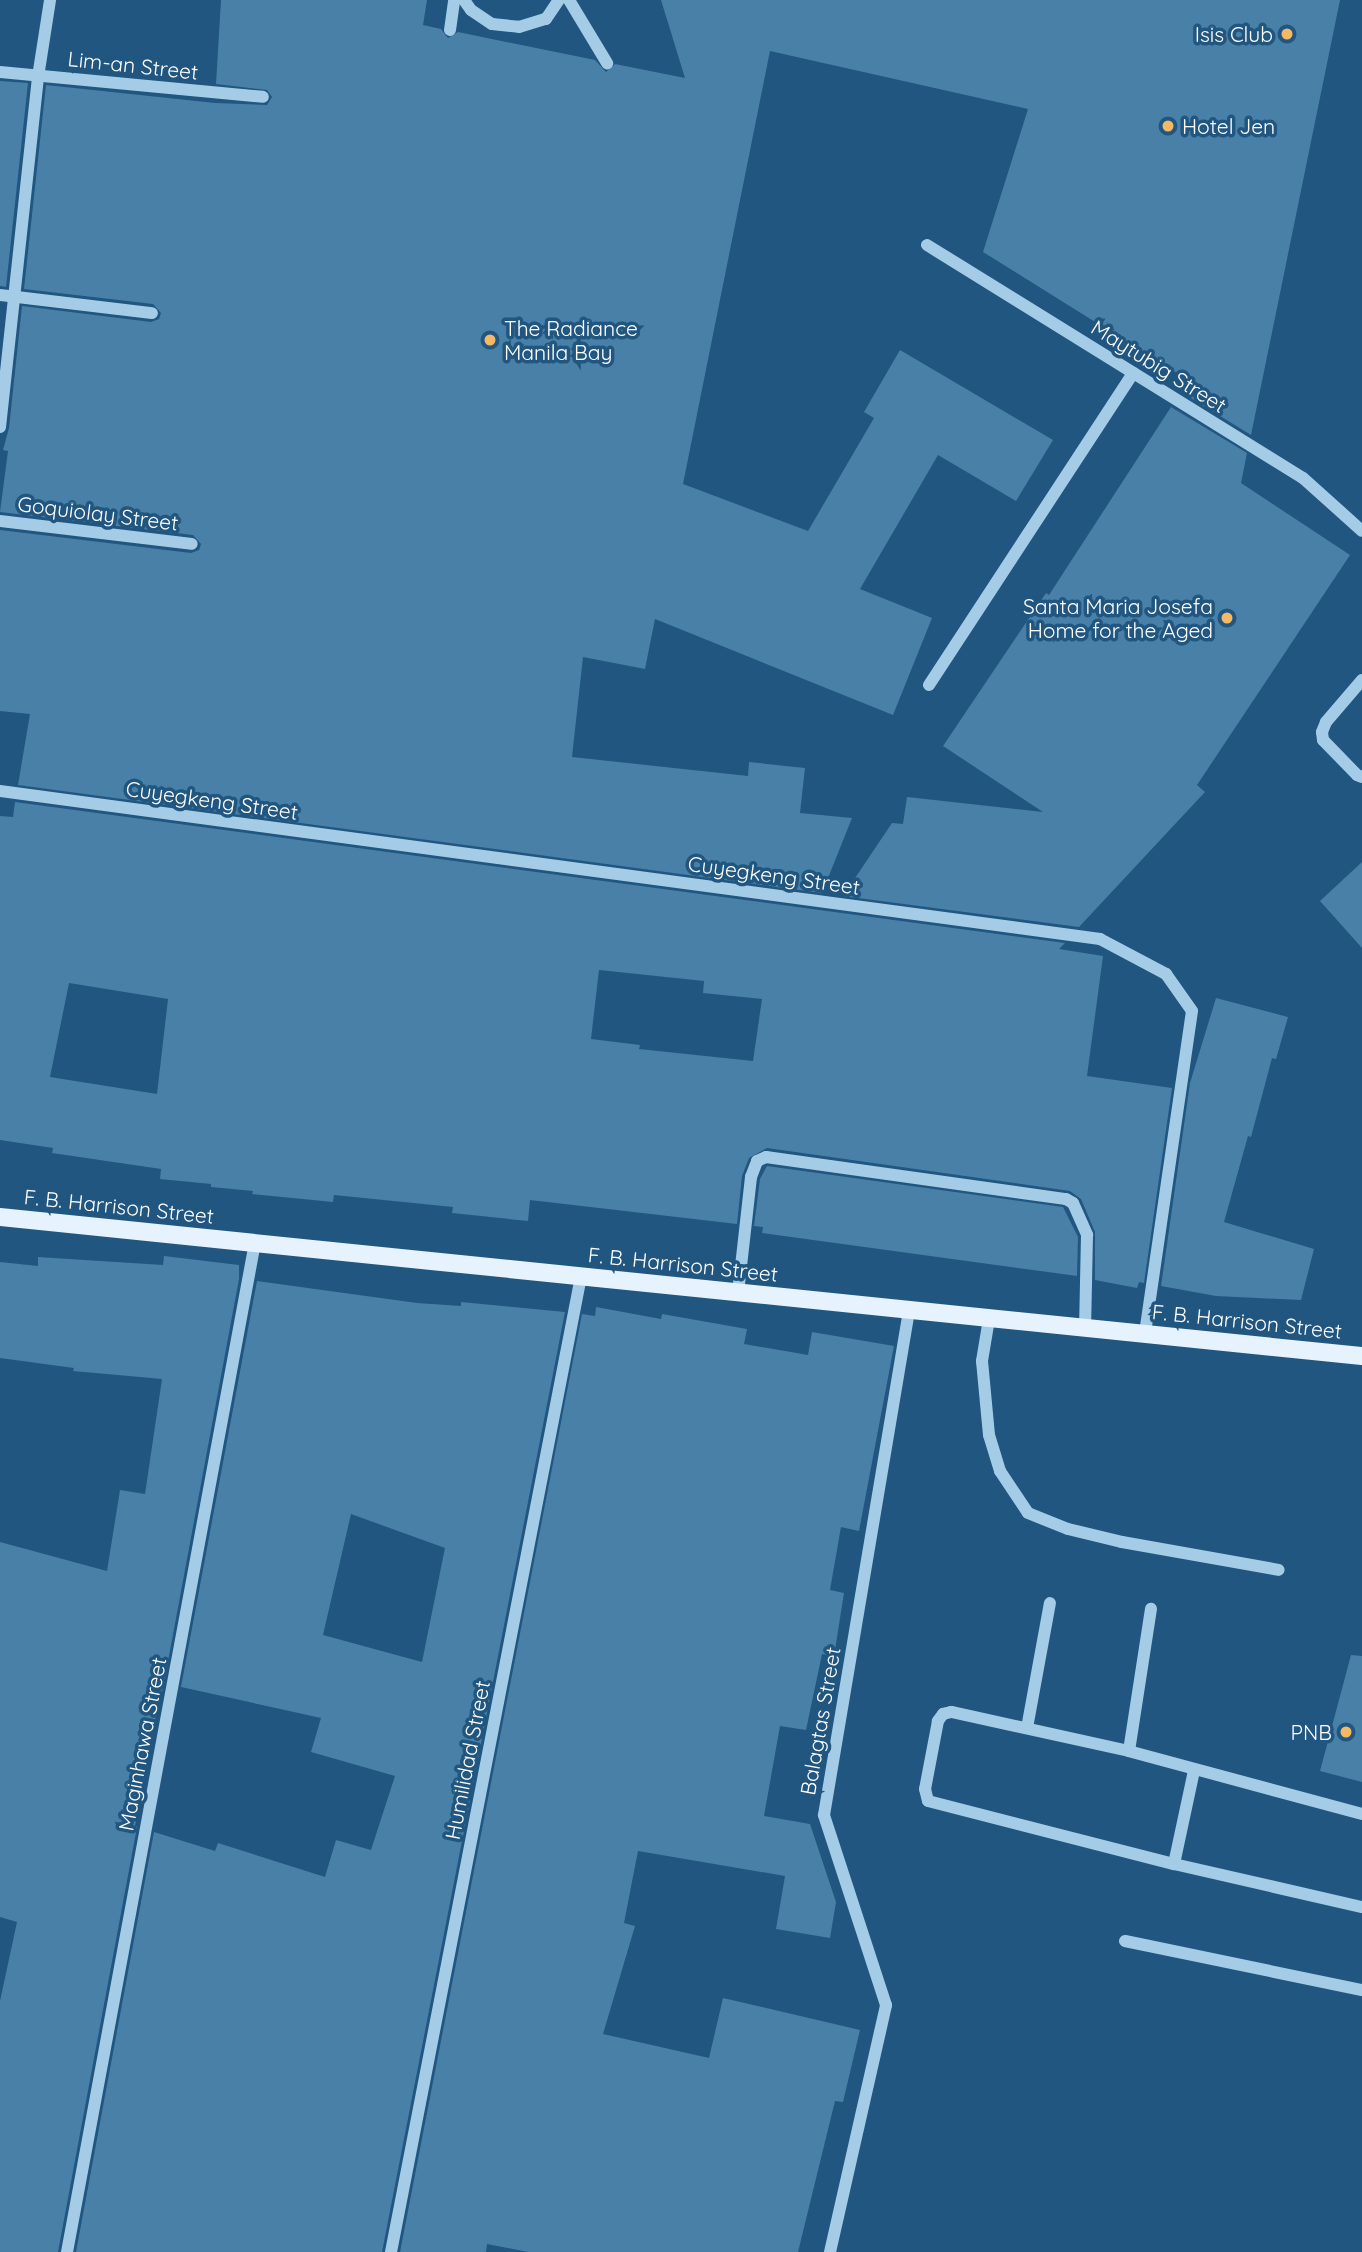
<!DOCTYPE html>
<html>
<head>
<meta charset="utf-8">
<style>
  body { margin:0 }
  #map { position:relative; width:1362px; height:2252px; overflow:hidden; background:#20567f; font-family:Quicksand,sans-serif }
  div>[style] { position:absolute }
  [style*='--x'] { left:calc(var(--x)*1px); top:calc(var(--y)*1px); width:calc(var(--w)*1px); rotate:calc(var(--a)*1deg) }
  .building>* { inset:0; background:#4880a8 }
  .minor>* { height:12px; margin:-6px; padding:0 6px; transform-origin:6px; border-radius:6px; background:#a4cce7 }
  .major>* { height:18px; margin:-9px; padding:0 9px; transform-origin:9px; border-radius:9px; background:#e6f2fd }
  .dots>* { width:19px; height:19px; translate:-50% -50%; box-sizing:border-box; border:4px solid #20567f; border-radius:50% }
  span { translate:-50% -50%; white-space:nowrap; text-align:center; line-height:1.15; -webkit-text-stroke:7px #20567f; paint-order:stroke }
  .poi-label { font-size:21px; color:#fff }
  .right { translate:-100% -50%; text-align:right }
  .left { translate:0 -50%; text-align:left }
  .street-label { font-size:21px; color:#fff }
</style>
</head>
<body>
<div id="map">
  <div class="building">
    <i style="clip-path:polygon(221px 0,427px 0,423px 25px,441px 29px,448px 38px,458px 32px,595px 60px,606px 72px,615px 64px,685px 78px,661px 0,1340px 0,1251px 435px,1181px 392px,1188px 380px,983px 252px,1028px 109px,770px 51px,683px 484px,808px 531px,874px 418px,864px 412px,900px 350px,1053px 440px,1016px 501px,938px 455px,860px 589px,932px 618px,893px 715px,655px 619px,645px 669px,583px 657px,572px 757px,748px 776px,749px 762px,805px 768px,800px 813px,852px 818px,822px 893px,18px 785px,30px 714px,0 711px,0 530px,191px 553px,199px 550px,201px 544px,193px 535px,0 512px,8px 451px,3px 450px,9px 428px,22px 306px,151px 322px,159px 319px,161px 313px,153px 304px,24px 289px,46px 85px,215px 103px,267px 105px,272px 97px,267px 90px,216px 84px)"></i>
    <i style="clip-path:polygon(0 81px,28px 83px,6px 287px,0 286px)"></i>
    <i style="clip-path:polygon(1171px 407px,1247px 453px,1241px 483px,1350px 555px,1197px 785px,1205px 792px,1079px 927px,843px 896px,892px 823px,903px 824px,907px 797px,1043px 812px,943px 746px,1046px 593px,1049px 595px)"></i>
    <i style="clip-path:polygon(evenodd,15px 802px,1065px 943px,1059px 949px,1103px 956px,1087px 1076px,1172px 1088px,1144px 1283px,1139px 1282px,1137px 1288px,1095px 1280px,1095px 1232px,1081px 1199px,1070px 1191px,767px 1148px,749px 1158px,742px 1176px,737px 1224px,530px 1200px,528px 1221px,452px 1213px,453px 1207px,334px 1195px,333px 1202px,252px 1194px,253px 1191px,211px 1187px,211px 1184px,160px 1179px,161px 1169px,52px 1153px,53px 1148px,0 1140px,0 816px,13px 817px,15px 802px,599px 970px,704px 981px,703px 993px,762px 999px,753px 1061px,639px 1049px,640px 1045px,591px 1039px,599px 970px,15px 802px,69px 983px,168px 999px,157px 1094px,50px 1077px,69px 983px)"></i>
    <i style="clip-path:polygon(1362px 862px,1362px 948px,1320px 901px)"></i>
    <i style="clip-path:polygon(1216px 998px,1288px 1017px,1276px 1059px,1272px 1058px,1251px 1137px,1248px 1136px,1224px 1222px,1314px 1249px,1301px 1300px,1216px 1296px,1161px 1286px,1190px 1083px)"></i>
    <i style="clip-path:polygon(767px 1166px,1063px 1207px,1078px 1237px,1077px 1276px,762px 1233px,763px 1227px,754px 1226px,760px 1179px)"></i>
    <i style="clip-path:polygon(164px 1256px,239px 1265px,239px 1279px,164px 1683px,146px 1758px,149px 1759px,135px 1826px,137px 1827px,58px 2252px,0 2252px,0 2001px,17px 1922px,0 1917px,0 1542px,107px 1571px,120px 1490px,145px 1494px,162px 1379px,73px 1371px,74px 1368px,0 1358px,0 1262px,38px 1266px,38px 1257px,163px 1265px)"></i>
    <i style="clip-path:polygon(evenodd,257px 1281px,417px 1303px,461px 1306px,461px 1302px,565px 1312px,382px 2252px,76px 2252px,154px 1832px,215px 1851px,218px 1843px,325px 1877px,336px 1840px,371px 1850px,395px 1776px,311px 1752px,321px 1718px,181px 1687px,257px 1281px,351px 1514px,445px 1548px,422px 1662px,323px 1635px,351px 1514px)"></i>
    <i style="clip-path:polygon(596px 1307px,661px 1319px,662px 1314px,747px 1329px,744px 1344px,808px 1355px,812px 1332px,894px 1346px,859px 1531px,841px 1527px,830px 1590px,844px 1593px,834px 1656px,822px 1654px,806px 1730px,780px 1726px,764px 1816px,810px 1824px,836px 1902px,830px 1938px,776px 1929px,785px 1876px,638px 1851px,624px 1923px,635px 1926px,603px 2034px,709px 2058px,723px 1998px,860px 2030px,843px 2102px,835px 2101px,798px 2252px,528px 2252px,487px 2244px,486px 2252px,400px 2252px,582px 1314px,595px 1316px)"></i>
    <i style="clip-path:polygon(1351px 1655px,1362px 1656px,1362px 1782px,1320px 1771px)"></i>
  </div>
  <div class="minor">
    <i style="--x:464;--y:0;--w:12;--a:55"></i>
    <i style="--x:471;--y:10;--w:25;--a:34"></i>
    <i style="--x:492;--y:24;--w:27;--a:6"></i>
    <i style="--x:519;--y:27;--w:28;--a:-17"></i>
    <i style="--x:546;--y:19;--w:23;--a:-56"></i>
    <i style="--x:569;--y:0;--w:74;--a:58.9"></i>
    <i style="--x:450;--y:30;--w:30;--a:-82"></i>
    <i style="--x:0;--y:72;--w:264;--a:5.4"></i>
    <i style="--x:927;--y:245;--w:442;--a:31.8"></i>
    <i style="--x:1303;--y:478;--w:79;--a:41.9"></i>
    <i style="--x:0;--y:295;--w:153;--a:6.8"></i>
    <i style="--x:0;--y:427;--w:352;--a:-83.8"></i>
    <i style="--x:38;--y:77;--w:78;--a:-81.1"></i>
    <i style="--x:0;--y:521;--w:193;--a:6.8"></i>
    <i style="--x:1362;--y:680;--w:55;--a:130.6"></i>
    <i style="--x:1326;--y:722;--w:11;--a:112"></i>
    <i style="--x:1322;--y:732;--w:8;--a:83"></i>
    <i style="--x:1323;--y:740;--w:49;--a:45.8"></i>
    <i style="--x:1357;--y:775;--w:5;--a:22"></i>
    <i style="--x:929;--y:685;--w:373;--a:-56.8"></i>
    <i style="--x:0;--y:791;--w:1110;--a:7.66"></i>
    <i style="--x:1100;--y:939;--w:75;--a:27.9"></i>
    <i style="--x:1166;--y:974;--w:45;--a:54.9"></i>
    <i style="--x:1192;--y:1011;--w:326;--a:98.3"></i>
    <i style="--x:738;--y:1293;--w:117;--a:-83.6"></i>
    <i style="--x:751;--y:1177;--w:17;--a:-69"></i>
    <i style="--x:757;--y:1161;--w:10;--a:-24"></i>
    <i style="--x:766;--y:1157;--w:303;--a:8"></i>
    <i style="--x:1066;--y:1199;--w:8;--a:30"></i>
    <i style="--x:1073;--y:1203;--w:35;--a:66"></i>
    <i style="--x:1087;--y:1235;--w:93;--a:91.2"></i>
    <i style="--x:989;--y:1319;--w:43;--a:99.5"></i>
    <i style="--x:982;--y:1361;--w:74;--a:84.6"></i>
    <i style="--x:989;--y:1435;--w:38;--a:73"></i>
    <i style="--x:1000;--y:1471;--w:50;--a:56.3"></i>
    <i style="--x:1028;--y:1513;--w:43;--a:21.8"></i>
    <i style="--x:1068;--y:1529;--w:56;--a:13.5"></i>
    <i style="--x:1122;--y:1542;--w:159;--a:10.1"></i>
    <i style="--x:1027;--y:1728;--w:127;--a:-79.6"></i>
    <i style="--x:1129;--y:1751;--w:144;--a:-81.2"></i>
    <i style="--x:1362;--y:1814;--w:241;--a:-164.9"></i>
    <i style="--x:1129;--y:1751;--w:182;--a:-167.6"></i>
    <i style="--x:951;--y:1712;--w:8;--a:166"></i>
    <i style="--x:943;--y:1714;--w:9;--a:126"></i>
    <i style="--x:938;--y:1721;--w:69;--a:100.8"></i>
    <i style="--x:925;--y:1789;--w:12;--a:76"></i>
    <i style="--x:928;--y:1801;--w:254;--a:14.4"></i>
    <i style="--x:1174;--y:1864;--w:193;--a:12.9"></i>
    <i style="--x:1174;--y:1864;--w:95;--a:-77.9"></i>
    <i style="--x:1125;--y:1941;--w:242;--a:11.7"></i>
    <i style="--x:67;--y:2252;--w:1026;--a:-79.45"></i>
    <i style="--x:391;--y:2252;--w:994;--a:-78.98"></i>
    <i style="--x:830;--y:2252;--w:253;--a:-77.2"></i>
    <i style="--x:886;--y:2005;--w:200;--a:-108.1"></i>
    <i style="--x:824;--y:1815;--w:511;--a:-80.43"></i>
  </div>
  <div class="major">
    <i style="--x:0;--y:1217;--w:1369;--a:5.83"></i>
  </div>
  <div class="dots">
    <i style="left:1287px;top:34px;background:#f5b864"></i>
    <i style="left:1168px;top:126px;background:#f5b864"></i>
    <i style="left:490px;top:340px;background:#f5b864"></i>
    <i style="left:1227px;top:618px;background:#f5b864"></i>
    <i style="left:1346px;top:1732px;background:#f5b864"></i>
  </div>
  <div class="poi-label">
    <span class="right" style="left:1273px;top:34px">Isis Club</span>
    <span class="left" style="left:1182px;top:126px">Hotel Jen</span>
    <span class="left" style="left:504px;top:340px">The Radiance<br>Manila Bay</span>
    <span class="right" style="left:1213px;top:618px">Santa Maria Josefa<br>Home for the Aged</span>
    <span class="right" style="left:1332px;top:1732px">PNB</span>
  </div>
  <div class="street-label">
    <span style="left:133px;top:65px;rotate:6deg">Lim-an Street</span>
    <span style="left:1159px;top:366px;rotate:32deg">Maytubig Street</span>
    <span style="left:98px;top:513px;rotate:7deg">Goquiolay Street</span>
    <span style="left:212px;top:800px;rotate:8deg">Cuyegkeng Street</span>
    <span style="left:774px;top:875px;rotate:8deg">Cuyegkeng Street</span>
    <span style="left:119px;top:1206px;rotate:6deg">F. B. Harrison Street</span>
    <span style="left:683px;top:1264px;rotate:6deg">F. B. Harrison Street</span>
    <span style="left:1247px;top:1321px;rotate:6deg">F. B. Harrison Street</span>
    <span style="left:820px;top:1721px;rotate:-80deg">Balagtas Street</span>
    <span style="left:142px;top:1744px;rotate:-79deg">Maginhawa Street</span>
    <span style="left:467px;top:1760px;rotate:-79deg">Humilidad Street</span>
  </div>
</div>
</body>
</html>
